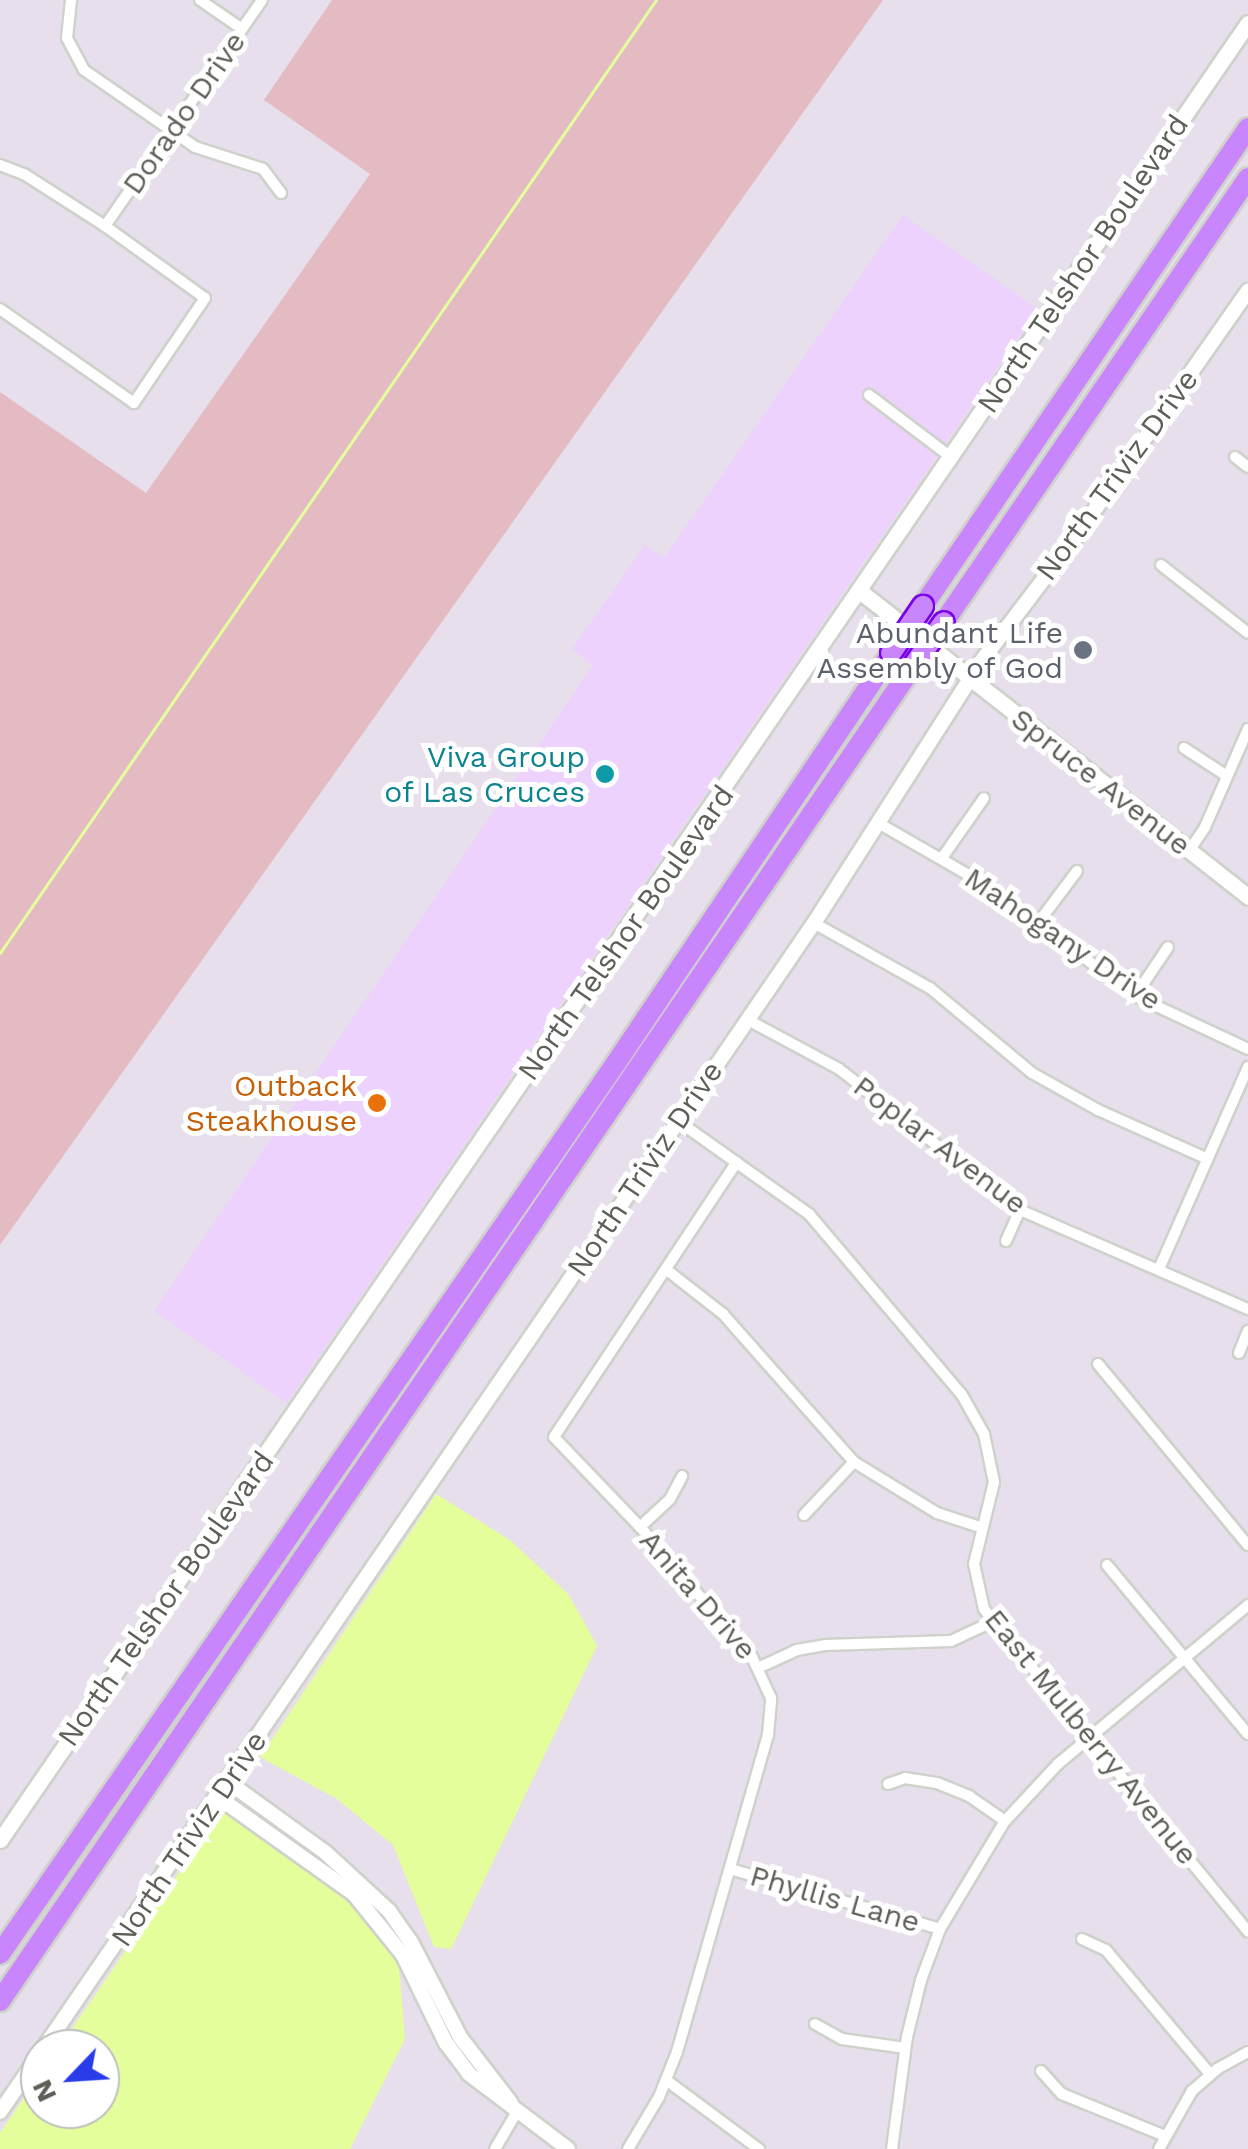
<!DOCTYPE html>
<html>
<head>
<meta charset="utf-8">
<style>
  body { margin:0 }
  #map { position:relative; width:1248px; height:2149px; overflow:hidden; background:#e7dfeb; font-family:"Work Sans",sans-serif }
  div>[style] { position:absolute }
  [style*='--x'] { left:calc(var(--x)*1px); top:calc(var(--y)*1px); width:calc(var(--w)*1px); rotate:calc(var(--a)*1deg) }
  .commercial>* { inset:0; background:#ecd2fd }
  .green>* { inset:0; background:#e4bbc2 }
  .water>* { inset:0; background:#e5fe9c }
  .stream>* { height:2.5px; margin:-1.25px; padding:0 1.25px; transform-origin:1.25px; border-radius:1.25px; background:#e5fe9c }
  .roads { filter:drop-shadow(2px 0 #cfd2cb) drop-shadow(-2px 0 #cfd2cb) drop-shadow(0 2px #cfd2cb) drop-shadow(0 -2px #cfd2cb) }
  .minor>* { height:10px; margin:-5px; padding:0 5px; transform-origin:5px; border-radius:5px; background:#fff }
  .tertiary>* { height:14px; margin:-7px; padding:0 7px; transform-origin:7px; border-radius:7px; background:#fff }
  .secondary>* { height:15px; margin:-7.5px; padding:0 7.5px; transform-origin:7.5px; border-radius:7.5px; background:#fff }
  .motorway>* { height:20px; margin:-10px; padding:0 10px; transform-origin:10px; border-radius:10px; background:#c986fc }
  .bridges { filter:drop-shadow(2px 0 #7802e9) drop-shadow(-2px 0 #7802e9) drop-shadow(0 2px #7802e9) drop-shadow(0 -2px #7802e9) }
  .motorway-bridge>* { height:20px; margin:-10px; padding:0 10px; transform-origin:10px; border-radius:10px; background:#c986fc }
  .dots>* { width:28px; height:28px; translate:-50% -50%; box-sizing:border-box; border:5px solid #fff; border-radius:50% }
  span { translate:-50% -50%; white-space:nowrap; text-align:center; line-height:1.15; -webkit-text-stroke:10px #fff; paint-order:stroke }
  .street-label { font-size:30px; color:#5d6058 }
  .worship-label { font-size:30px; color:#5b616d }
  .right { translate:-100% -50%; text-align:right }
  .culture-label { font-size:30px; color:#0d838f }
  .food-label { font-size:30px; color:#c56008 }
  .north { position:absolute; left:20px; top:2029px; width:100px; height:100px; box-sizing:border-box; background:#fff; border:2px solid #bebfbc; border-radius:50%; rotate:245deg; font-size:28px; font-weight:700; line-height:40px; text-align:center; color:#5d6058 }
  .north::after { content:''; display:block; margin:auto; width:35px; height:45px; background:#2a3ce7; clip-path:polygon(50% 0,100% 100%,50% 72%,0 100%) }
</style>
</head>
<body>
<div id="map">
  <div class="commercial">
    <i style="clip-path:polygon(903px 215px,1038px 309px,287px 1403px,154px 1311px,593px 665px,572px 649px,645px 545px,664px 558px)"></i>
  </div>
  <div class="green">
    <i style="clip-path:polygon(332px 0,883px 0,0 1245px,0 392px,146px 493px,370px 174px,264px 100px)"></i>
  </div>
  <div class="water">
    <i style="clip-path:polygon(436px 1494px,510px 1540px,569px 1595px,597px 1646px,451px 1949px,434px 1947px,393px 1845px,337px 1799px,260px 1757px)"></i>
    <i style="clip-path:polygon(233px 1794px,360px 1897px,399px 1966px,405px 2039px,350px 2149px,0 2149px,0 2133px,40px 2074px,40px 2109px,100px 2109px,100px 2049px,58px 2049px)"></i>
  </div>
  <div class="stream">
    <i style="--x:0;--y:953;--w:1157;--a:-55.46"></i>
  </div>
  <div class="roads">
    <div class="minor">
      <i style="--x:71;--y:0;--w:38;--a:96"></i>
      <i style="--x:67;--y:38;--w:36;--a:62"></i>
      <i style="--x:84;--y:70;--w:135;--a:34.7"></i>
      <i style="--x:195;--y:147;--w:71;--a:17.9"></i>
      <i style="--x:263;--y:169;--w:30;--a:53"></i>
      <i style="--x:200;--y:0;--w:51;--a:34.6"></i>
      <i style="--x:0;--y:165;--w:26;--a:21"></i>
      <i style="--x:24;--y:174;--w:96;--a:32.7"></i>
      <i style="--x:105;--y:226;--w:123;--a:35.8"></i>
      <i style="--x:205;--y:298;--w:127;--a:124.1"></i>
      <i style="--x:134;--y:403;--w:164;--a:-145"></i>
      <i style="--x:105;--y:226;--w:275;--a:-55.2"></i>
      <i style="--x:869;--y:395;--w:103;--a:37.1"></i>
      <i style="--x:1235;--y:457;--w:16;--a:38"></i>
      <i style="--x:1161;--y:565;--w:110;--a:38"></i>
      <i style="--x:1184;--y:748;--w:51;--a:33.1"></i>
      <i style="--x:880;--y:824;--w:130;--a:29.9"></i>
      <i style="--x:993;--y:889;--w:178;--a:37"></i>
      <i style="--x:1135;--y:996;--w:125;--a:25.1"></i>
      <i style="--x:1189;--y:851;--w:29;--a:-56"></i>
      <i style="--x:1205;--y:827;--w:107;--a:-66.3"></i>
      <i style="--x:942;--y:858;--w:73;--a:-55"></i>
      <i style="--x:814;--y:923;--w:133;--a:29.3"></i>
      <i style="--x:930;--y:988;--w:133;--a:39.8"></i>
      <i style="--x:1032;--y:1073;--w:76;--a:29.3"></i>
      <i style="--x:1098;--y:1110;--w:120;--a:24"></i>
      <i style="--x:1038;--y:923;--w:65;--a:-53.1"></i>
      <i style="--x:1135;--y:996;--w:59;--a:-56"></i>
      <i style="--x:748;--y:1020;--w:103;--a:28.3"></i>
      <i style="--x:839;--y:1069;--w:229;--a:37.9"></i>
      <i style="--x:1020;--y:1210;--w:249;--a:23.5"></i>
      <i style="--x:678;--y:1121;--w:161;--a:35.4"></i>
      <i style="--x:809;--y:1214;--w:237;--a:49.8"></i>
      <i style="--x:962;--y:1395;--w:45;--a:60.6"></i>
      <i style="--x:984;--y:1434;--w:49;--a:78.2"></i>
      <i style="--x:994;--y:1482;--w:84;--a:103.7"></i>
      <i style="--x:974;--y:1564;--w:46;--a:77.5"></i>
      <i style="--x:984;--y:1609;--w:417;--a:50.7"></i>
      <i style="--x:1006;--y:1241;--w:34;--a:-66"></i>
      <i style="--x:1159;--y:1269;--w:221;--a:-66.2"></i>
      <i style="--x:668;--y:1271;--w:70;--a:38"></i>
      <i style="--x:723;--y:1314;--w:198;--a:48.5"></i>
      <i style="--x:854;--y:1462;--w:97;--a:31.6"></i>
      <i style="--x:937;--y:1513;--w:45;--a:18"></i>
      <i style="--x:1239;--y:1353;--w:24;--a:-68"></i>
      <i style="--x:1098;--y:1364;--w:235;--a:50.4"></i>
      <i style="--x:804;--y:1515;--w:73;--a:-46.7"></i>
      <i style="--x:640;--y:1527;--w:41;--a:-43"></i>
      <i style="--x:670;--y:1499;--w:26;--a:-62"></i>
      <i style="--x:1107;--y:1565;--w:220;--a:50.2"></i>
      <i style="--x:760;--y:1667;--w:41;--a:-24.7"></i>
      <i style="--x:797;--y:1650;--w:28;--a:-10"></i>
      <i style="--x:825;--y:1645;--w:126;--a:-1.8"></i>
      <i style="--x:951;--y:1641;--w:45;--a:-24.9"></i>
      <i style="--x:888;--y:1784;--w:18;--a:-19"></i>
      <i style="--x:905;--y:1778;--w:32;--a:9"></i>
      <i style="--x:937;--y:1783;--w:35;--a:22"></i>
      <i style="--x:969;--y:1796;--w:44;--a:34.8"></i>
      <i style="--x:730;--y:1869;--w:218;--a:15.9"></i>
      <i style="--x:1082;--y:1939;--w:26;--a:25"></i>
      <i style="--x:1106;--y:1950;--w:162;--a:50"></i>
      <i style="--x:815;--y:2024;--w:31;--a:29"></i>
      <i style="--x:842;--y:2039;--w:64;--a:8.1"></i>
      <i style="--x:1041;--y:2071;--w:31;--a:48"></i>
      <i style="--x:1062;--y:2094;--w:111;--a:22.2"></i>
      <i style="--x:666;--y:2080;--w:116;--a:36.6"></i>
      <i style="--x:495;--y:2149;--w:45;--a:-59.5"></i>
      <i style="--x:628;--y:2149;--w:61;--a:-59.2"></i>
      <i style="--x:659;--y:2097;--w:48;--a:-68.2"></i>
      <i style="--x:677;--y:2052;--w:330;--a:-74"></i>
      <i style="--x:768;--y:1735;--w:37;--a:-85"></i>
      <i style="--x:771;--y:1698;--w:45;--a:-114.9"></i>
      <i style="--x:752;--y:1657;--w:172;--a:-130.7"></i>
      <i style="--x:640;--y:1527;--w:124;--a:-133.7"></i>
      <i style="--x:554;--y:1437;--w:330;--a:-56.4"></i>
      <i style="--x:892;--y:2149;--w:113;--a:-82.4"></i>
      <i style="--x:907;--y:2037;--w:59;--a:-76.2"></i>
      <i style="--x:921;--y:1980;--w:54;--a:-69.6"></i>
      <i style="--x:940;--y:1929;--w:126;--a:-59"></i>
      <i style="--x:1005;--y:1821;--w:78;--a:-47.1"></i>
      <i style="--x:1058;--y:1764;--w:248;--a:-39.9"></i>
      <i style="--x:1159;--y:2149;--w:67;--a:-60.4"></i>
      <i style="--x:1192;--y:2091;--w:33;--a:-41"></i>
      <i style="--x:1217;--y:2069;--w:35;--a:-29"></i>
    </div>
    <div class="tertiary">
      <i style="--x:228;--y:1782;--w:121;--a:35.9"></i>
      <i style="--x:326;--y:1853;--w:86;--a:42.6"></i>
      <i style="--x:389;--y:1911;--w:38;--a:55"></i>
      <i style="--x:411;--y:1942;--w:107;--a:62.7"></i>
      <i style="--x:460;--y:2037;--w:83;--a:52.3"></i>
      <i style="--x:218;--y:1797;--w:167;--a:35.5"></i>
      <i style="--x:354;--y:1894;--w:78;--a:51.2"></i>
      <i style="--x:403;--y:1955;--w:98;--a:64"></i>
      <i style="--x:446;--y:2043;--w:39;--a:53"></i>
      <i style="--x:469;--y:2074;--w:124;--a:37.1"></i>
      <i style="--x:43;--y:2049;--w:1365;--a:-55.6"></i>
      <i style="--x:814;--y:923;--w:308;--a:-57.4"></i>
      <i style="--x:980;--y:663;--w:157;--a:-52.8"></i>
      <i style="--x:1075;--y:538;--w:302;--a:-55"></i>
      <i style="--x:0;--y:2112;--w:70;--a:-55.4"></i>
    </div>
    <div class="secondary">
      <i style="--x:861;--y:592;--w:493;--a:38.2"></i>
      <i style="--x:0;--y:1840;--w:2204;--a:-55.52"></i>
    </div>
    <div class="motorway">
      <i style="--x:923;--y:606;--w:578;--a:-55.79"></i>
      <i style="--x:944;--y:622;--w:538;--a:-55.6"></i>
      <i style="--x:0;--y:1954;--w:1083;--a:-55.34"></i>
      <i style="--x:616;--y:1063;--w:494;--a:-56.1"></i>
      <i style="--x:0;--y:2001;--w:1614;--a:-55.63"></i>
    </div>
  </div>
  <div class="bridges">
    <div class="motorway-bridge">
      <i style="--x:891;--y:653;--w:57;--a:-55.8"></i>
      <i style="--x:911;--y:669;--w:57;--a:-54.9"></i>
    </div>
  </div>
  <div class="dots">
    <i style="left:1083px;top:650px;background:#6b7280"></i>
    <i style="left:605px;top:774px;background:#0f9aa8"></i>
    <i style="left:377px;top:1103px;background:#e8710a"></i>
  </div>
  <div class="street-label">
    <span style="left:184px;top:113px;rotate:-55deg">Dorado Drive</span>
    <span style="left:1083px;top:264px;rotate:-56deg">North Telshor Boulevard</span>
    <span style="left:1117px;top:475px;rotate:-54deg">North Triviz Drive</span>
    <span style="left:1101px;top:782px;rotate:38deg">Spruce Avenue</span>
    <span style="left:626px;top:933px;rotate:-55deg">North Telshor Boulevard</span>
    <span style="left:1063px;top:939px;rotate:34deg">Mahogany Drive</span>
    <span style="left:940px;top:1145px;rotate:37deg">Poplar Avenue</span>
    <span style="left:645px;top:1169px;rotate:-56deg">North Triviz Drive</span>
    <span style="left:698px;top:1595px;rotate:49deg">Anita Drive</span>
    <span style="left:166px;top:1599px;rotate:-55deg">North Telshor Boulevard</span>
    <span style="left:1091px;top:1737px;rotate:51deg">East Mulberry Avenue</span>
    <span style="left:189px;top:1839px;rotate:-56deg">North Triviz Drive</span>
    <span style="left:835px;top:1899px;rotate:16deg">Phyllis Lane</span>
  </div>
  <div class="worship-label">
    <span class="right" style="left:1063px;top:650px">Abundant Life<br>Assembly of God</span>
  </div>
  <div class="culture-label">
    <span class="right" style="left:585px;top:774px">Viva Group<br>of Las Cruces</span>
  </div>
  <div class="food-label">
    <span class="right" style="left:357px;top:1103px">Outback<br>Steakhouse</span>
  </div>
  <div class="north">N</div>
</div>
</body>
</html>
